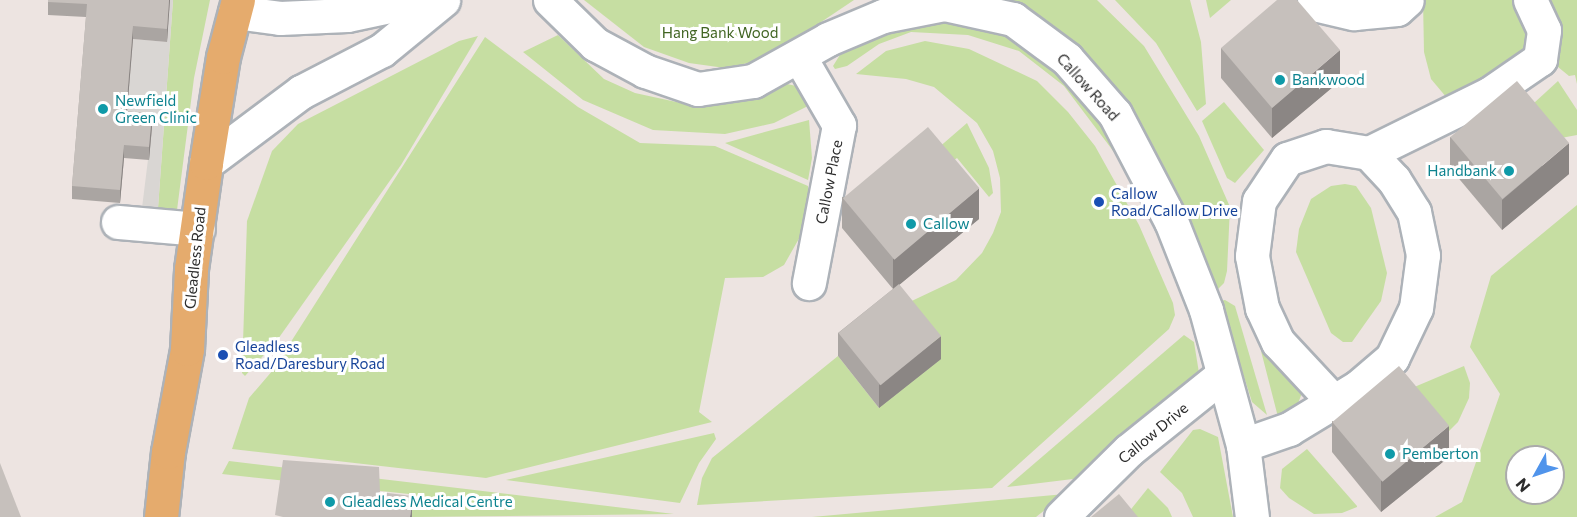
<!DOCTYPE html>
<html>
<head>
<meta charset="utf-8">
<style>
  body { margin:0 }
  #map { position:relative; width:1577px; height:517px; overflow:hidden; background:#ede4e1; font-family:Commissioner,sans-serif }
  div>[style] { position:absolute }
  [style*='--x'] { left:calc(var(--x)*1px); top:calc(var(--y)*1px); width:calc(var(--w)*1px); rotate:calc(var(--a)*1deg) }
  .green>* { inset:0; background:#c6dea2 }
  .plaza>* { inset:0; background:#d9d6d3 }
  .roads { filter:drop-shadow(2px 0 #adb2b8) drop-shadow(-2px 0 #adb2b8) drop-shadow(0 2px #adb2b8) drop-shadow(0 -2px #adb2b8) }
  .minor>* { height:33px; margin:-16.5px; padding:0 16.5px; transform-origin:16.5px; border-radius:16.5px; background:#fff }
  .major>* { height:33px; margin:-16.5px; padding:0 16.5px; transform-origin:16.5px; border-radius:16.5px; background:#e5ab6d }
  .wall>* { inset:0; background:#aaa5a2 }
  .shaded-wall>* { inset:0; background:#8b8684 }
  .building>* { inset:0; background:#c6c0bc; transform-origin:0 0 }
  .dots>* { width:16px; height:16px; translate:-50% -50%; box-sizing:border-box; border:3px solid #fff; border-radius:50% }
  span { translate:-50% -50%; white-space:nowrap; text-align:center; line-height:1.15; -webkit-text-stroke:6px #fff; paint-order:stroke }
  .park-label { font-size:15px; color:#416522 }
  .culture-label { font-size:15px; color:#0d838f }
  .left { translate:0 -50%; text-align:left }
  .right { translate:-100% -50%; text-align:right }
  .street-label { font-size:15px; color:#2d2d2d }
  .transit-label { font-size:15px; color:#164399 }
  .north { position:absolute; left:1505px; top:445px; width:60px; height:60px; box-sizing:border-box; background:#fff; border:2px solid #ababab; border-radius:50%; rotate:230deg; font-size:16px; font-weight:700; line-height:24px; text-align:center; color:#2d2d2d }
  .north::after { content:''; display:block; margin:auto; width:21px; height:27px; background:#5094eb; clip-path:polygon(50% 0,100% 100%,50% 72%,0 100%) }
</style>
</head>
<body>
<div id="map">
  <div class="green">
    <i style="clip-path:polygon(173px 0,210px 0,194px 78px,177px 210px,158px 208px)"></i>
    <i style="clip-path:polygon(584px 0,854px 0,766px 59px,725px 68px,689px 63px,644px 47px)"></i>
    <i style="clip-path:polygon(1003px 0,1097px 0,1144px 46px,1199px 136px,1230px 207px,1227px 271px,1224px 283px,1217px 290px,1160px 160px,1112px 86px,1074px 44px)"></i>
    <i style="clip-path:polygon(1115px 0,1190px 0,1201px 42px,1206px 104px,1197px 111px,1156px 43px)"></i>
    <i style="clip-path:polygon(1206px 0,1231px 0,1210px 18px)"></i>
    <i style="clip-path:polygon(1423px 0,1521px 0,1533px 37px,1522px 58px,1447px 98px,1431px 79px,1424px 52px)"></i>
    <i style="clip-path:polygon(1544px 0,1577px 0,1577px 84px,1575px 75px,1569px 76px,1552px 62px)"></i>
    <i style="clip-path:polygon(927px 20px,999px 30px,1055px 68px,1090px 108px,1130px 168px,1168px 254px,1120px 160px,1064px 86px,1019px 51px,968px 35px,911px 32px,879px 44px,847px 66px,835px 69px,833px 66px,843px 50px,879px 30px)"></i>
    <i style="clip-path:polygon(558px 35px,604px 79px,635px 93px,681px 103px,717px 104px,787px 84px,801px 87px,816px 102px,774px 123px,725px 134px,653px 130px,583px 100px,523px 52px)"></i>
    <i style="clip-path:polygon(478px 36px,401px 165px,278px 339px,245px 376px,242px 373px,247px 221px,272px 151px,298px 124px,459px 41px)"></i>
    <i style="clip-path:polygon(485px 37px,578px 107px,640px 143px,715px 146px,808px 186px,809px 221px,784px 265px,763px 277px,725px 278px,699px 412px,712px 422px,486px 478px,232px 449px,249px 398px,273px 370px)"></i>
    <i style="clip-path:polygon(925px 41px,969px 49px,1037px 81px,1068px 112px,1095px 146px,1139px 225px,1173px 303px,1175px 315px,1169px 329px,992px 488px,697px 505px,702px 478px,712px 458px,838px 356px,879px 408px,899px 307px,956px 280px,982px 253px,993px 233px,1001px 212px,1000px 178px,993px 151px,977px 123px,934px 87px,906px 79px,856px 74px,886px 51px)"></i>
    <i style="clip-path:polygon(1558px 81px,1577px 110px,1577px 135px,1561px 138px,1534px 103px)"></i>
    <i style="clip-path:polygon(1224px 102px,1264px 150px,1235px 183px,1227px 178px,1202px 121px)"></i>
    <i style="clip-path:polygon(809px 120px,812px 158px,808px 180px,725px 143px)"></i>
    <i style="clip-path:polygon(967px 123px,989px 168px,993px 193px,989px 197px,957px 158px,949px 164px,937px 149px)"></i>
    <i style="clip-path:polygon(1345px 184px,1356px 186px,1371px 208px,1387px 273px,1381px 301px,1352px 342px,1343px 342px,1331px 333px,1296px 252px,1299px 229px,1311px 199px,1331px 186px)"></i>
    <i style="clip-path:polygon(evenodd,1577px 205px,1577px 517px,1435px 517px,1462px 502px,1500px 394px,1470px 347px,1491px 276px,1577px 205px,1517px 457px,1553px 457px,1553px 493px,1517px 493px,1517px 457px)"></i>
    <i style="clip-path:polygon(1225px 300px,1235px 306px,1267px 415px,1252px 402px,1220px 301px)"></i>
    <i style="clip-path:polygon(1184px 335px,1194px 342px,1199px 373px,1081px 478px,1007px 487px)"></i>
    <i style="clip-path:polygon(1261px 351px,1272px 362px,1290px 371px,1302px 393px,1297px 406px,1278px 417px)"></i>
    <i style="clip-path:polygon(1464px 366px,1470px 383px,1469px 398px,1458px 422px,1448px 432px,1412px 388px)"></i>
    <i style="clip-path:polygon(1200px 429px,1218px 437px,1233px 517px,1193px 517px,1182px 493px,1160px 472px,1193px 430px)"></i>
    <i style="clip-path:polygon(714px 433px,716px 439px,699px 463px,680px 503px,506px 480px)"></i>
    <i style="clip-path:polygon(1307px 449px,1357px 506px,1357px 507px,1342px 513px,1314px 514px,1289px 498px,1280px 488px,1282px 469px)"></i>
    <i style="clip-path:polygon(229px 461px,466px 489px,674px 514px,412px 517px,409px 494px,222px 474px)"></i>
    <i style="clip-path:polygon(1148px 488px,1168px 508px,1172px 517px,1131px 517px,1128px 513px)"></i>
    <i style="clip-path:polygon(1065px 494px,1036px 517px,812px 517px)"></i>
  </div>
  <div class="plaza">
    <i style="clip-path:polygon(170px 0,173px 0,158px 208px,142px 208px,152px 127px,126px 125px,133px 39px,167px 42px)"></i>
  </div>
  <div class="roads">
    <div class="minor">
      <i style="--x:550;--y:0;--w:63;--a:44.4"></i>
      <i style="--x:595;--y:44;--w:57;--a:28.4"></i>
      <i style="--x:645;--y:71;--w:56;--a:18.8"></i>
      <i style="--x:698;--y:89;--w:56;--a:-8.3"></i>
      <i style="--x:753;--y:81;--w:86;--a:-29.2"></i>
      <i style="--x:828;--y:39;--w:60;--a:-22.7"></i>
      <i style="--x:883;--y:16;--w:62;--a:-11.1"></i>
      <i style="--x:944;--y:4;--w:71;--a:12.3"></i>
      <i style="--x:1013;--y:19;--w:67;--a:36.5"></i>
      <i style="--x:1067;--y:59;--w:73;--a:48.9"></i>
      <i style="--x:1115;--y:114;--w:121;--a:62.4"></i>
      <i style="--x:1171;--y:221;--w:96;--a:68.5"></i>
      <i style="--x:1206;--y:310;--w:140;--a:74.7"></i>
      <i style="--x:1243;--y:445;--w:73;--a:82.9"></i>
      <i style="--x:1314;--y:0;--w:6;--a:51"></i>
      <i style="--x:1318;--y:5;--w:37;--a:13"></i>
      <i style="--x:1354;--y:13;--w:43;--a:-5.3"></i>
      <i style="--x:1397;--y:9;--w:13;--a:-42"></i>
      <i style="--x:235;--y:12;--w:45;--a:7.6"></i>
      <i style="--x:280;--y:18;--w:67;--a:-2.6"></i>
      <i style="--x:347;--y:15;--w:73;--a:-11.9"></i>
      <i style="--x:799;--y:56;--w:80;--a:59.9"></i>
      <i style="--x:839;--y:125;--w:161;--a:100.8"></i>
      <i style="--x:1369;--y:153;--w:134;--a:-26.2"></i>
      <i style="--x:1489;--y:94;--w:62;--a:-34.5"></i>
      <i style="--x:1540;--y:59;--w:29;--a:-82"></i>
      <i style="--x:1544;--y:30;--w:33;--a:-115"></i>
      <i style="--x:206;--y:163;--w:119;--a:-36.8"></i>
      <i style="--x:301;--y:92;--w:91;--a:-27.4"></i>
      <i style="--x:382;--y:50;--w:79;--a:-39.3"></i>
      <i style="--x:118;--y:222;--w:80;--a:5"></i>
      <i style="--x:1243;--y:445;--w:49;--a:-19.2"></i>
      <i style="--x:1289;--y:429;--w:81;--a:-31.3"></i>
      <i style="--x:1358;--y:387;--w:45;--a:-40.5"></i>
      <i style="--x:1392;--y:358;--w:55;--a:-64.4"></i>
      <i style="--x:1416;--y:308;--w:53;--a:-82.5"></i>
      <i style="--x:1423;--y:255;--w:44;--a:-101.8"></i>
      <i style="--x:1414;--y:212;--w:38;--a:-122"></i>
      <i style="--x:1394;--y:180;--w:37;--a:-133"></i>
      <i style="--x:1369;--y:153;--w:44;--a:-170.8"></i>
      <i style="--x:1326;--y:146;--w:41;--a:161.6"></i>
      <i style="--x:1287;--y:159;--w:50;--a:123.7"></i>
      <i style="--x:1259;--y:201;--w:55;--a:97.3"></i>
      <i style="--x:1252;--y:256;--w:53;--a:79.1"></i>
      <i style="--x:1262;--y:308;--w:38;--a:65"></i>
      <i style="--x:1278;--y:342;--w:81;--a:47"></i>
      <i style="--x:1061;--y:517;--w:95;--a:-44.6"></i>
      <i style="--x:1129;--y:450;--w:118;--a:-38.8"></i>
    </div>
    <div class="major">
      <i style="--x:161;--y:517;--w:65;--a:-83.9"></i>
      <i style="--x:168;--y:452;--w:105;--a:-79.5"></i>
      <i style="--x:187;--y:349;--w:80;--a:-87.1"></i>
      <i style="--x:191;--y:269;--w:107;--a:-81.9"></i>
      <i style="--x:206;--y:163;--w:107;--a:-80.9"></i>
      <i style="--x:223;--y:57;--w:59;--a:-75.3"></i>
    </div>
  </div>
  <div class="wall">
    <i style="clip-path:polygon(48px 0,170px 0,167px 42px,133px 39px,127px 111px,152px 127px,149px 160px,124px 158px,120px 203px,72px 199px,72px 186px,86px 17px,48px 15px)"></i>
    <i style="clip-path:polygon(1221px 48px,1340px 81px,1272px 138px,1221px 78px)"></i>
    <i style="clip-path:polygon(1450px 137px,1569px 174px,1502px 230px,1450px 168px)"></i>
    <i style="clip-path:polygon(842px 197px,979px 219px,899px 285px,941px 359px,879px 408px,838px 356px,838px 333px,893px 289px,842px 228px)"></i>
    <i style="clip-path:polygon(1332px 421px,1449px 457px,1381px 512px,1332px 452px)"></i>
  </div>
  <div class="shaded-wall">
    <i style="clip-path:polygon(169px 0,170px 0,167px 42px,167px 29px)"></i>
    <i style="clip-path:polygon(133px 26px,133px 39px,126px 125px,126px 111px)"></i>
    <i style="clip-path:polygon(1340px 50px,1340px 81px,1272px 138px,1272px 108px)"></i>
    <i style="clip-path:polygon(152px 113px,152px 127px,149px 160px,149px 147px)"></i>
    <i style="clip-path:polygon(1569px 143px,1569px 174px,1502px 230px,1502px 200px)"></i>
    <i style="clip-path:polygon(124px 145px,124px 158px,120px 203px,120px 190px)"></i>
    <i style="clip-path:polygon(979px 188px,979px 219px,893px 290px,893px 259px)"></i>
    <i style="clip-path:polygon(941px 336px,941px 359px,879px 408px,879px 385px)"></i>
    <i style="clip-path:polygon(1449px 426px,1449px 457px,1381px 512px,1381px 481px)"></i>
    <i style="clip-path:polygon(412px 496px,412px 517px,410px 517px)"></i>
  </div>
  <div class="building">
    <i style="clip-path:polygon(48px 0,169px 0,167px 29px,133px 26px,126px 111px,152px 113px,149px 147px,124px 145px,120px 190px,72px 186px,87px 4px,48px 2px)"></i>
    <i style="clip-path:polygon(1277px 0,1297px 0,1340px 50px,1272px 108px,1221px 48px)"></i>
    <i style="left:1517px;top:81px;width:81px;height:87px;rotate:50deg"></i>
    <i style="left:928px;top:127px;width:80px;height:111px;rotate:50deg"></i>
    <i style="left:899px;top:284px;width:67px;height:78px;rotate:51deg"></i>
    <i style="left:1399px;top:366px;width:78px;height:87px;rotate:50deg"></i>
    <i style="clip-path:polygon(283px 460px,379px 467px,380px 492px,412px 496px,410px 517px,283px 517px,275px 515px)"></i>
    <i style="clip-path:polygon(0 463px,21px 517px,0 517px)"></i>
    <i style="clip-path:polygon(1119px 494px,1138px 517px,1091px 517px)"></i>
  </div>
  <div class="dots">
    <i style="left:1280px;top:80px;background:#0f9aa8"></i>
    <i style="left:103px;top:109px;background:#0f9aa8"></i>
    <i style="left:1509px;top:171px;background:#0f9aa8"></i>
    <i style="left:1099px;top:202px;background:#1a4fb4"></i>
    <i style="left:911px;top:224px;background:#0f9aa8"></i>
    <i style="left:223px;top:355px;background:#1a4fb4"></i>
    <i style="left:1390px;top:454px;background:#0f9aa8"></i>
    <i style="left:330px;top:502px;background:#0f9aa8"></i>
  </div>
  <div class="park-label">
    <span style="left:720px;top:33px">Hang Bank Wood</span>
  </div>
  <div class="culture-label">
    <span class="left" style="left:1292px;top:80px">Bankwood</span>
    <span class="left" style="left:115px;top:109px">Newfield<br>Green Clinic</span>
    <span class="right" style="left:1497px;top:171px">Handbank</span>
    <span class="left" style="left:923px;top:224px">Callow</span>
    <span class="left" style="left:1402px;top:454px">Pemberton</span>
    <span class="left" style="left:342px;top:502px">Gleadless Medical Centre</span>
  </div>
  <div class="street-label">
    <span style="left:1088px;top:87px;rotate:48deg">Callow Road</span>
    <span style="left:829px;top:182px;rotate:-79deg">Callow Place</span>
    <span style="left:195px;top:258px;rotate:-84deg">Gleadless Road</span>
    <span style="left:1153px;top:433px;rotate:-40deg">Callow Drive</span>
  </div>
  <div class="transit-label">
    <span class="left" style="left:1111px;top:202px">Callow<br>Road/Callow Drive</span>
    <span class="left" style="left:235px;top:355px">Gleadless<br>Road/Daresbury Road</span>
  </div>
  <div class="north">N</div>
</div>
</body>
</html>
